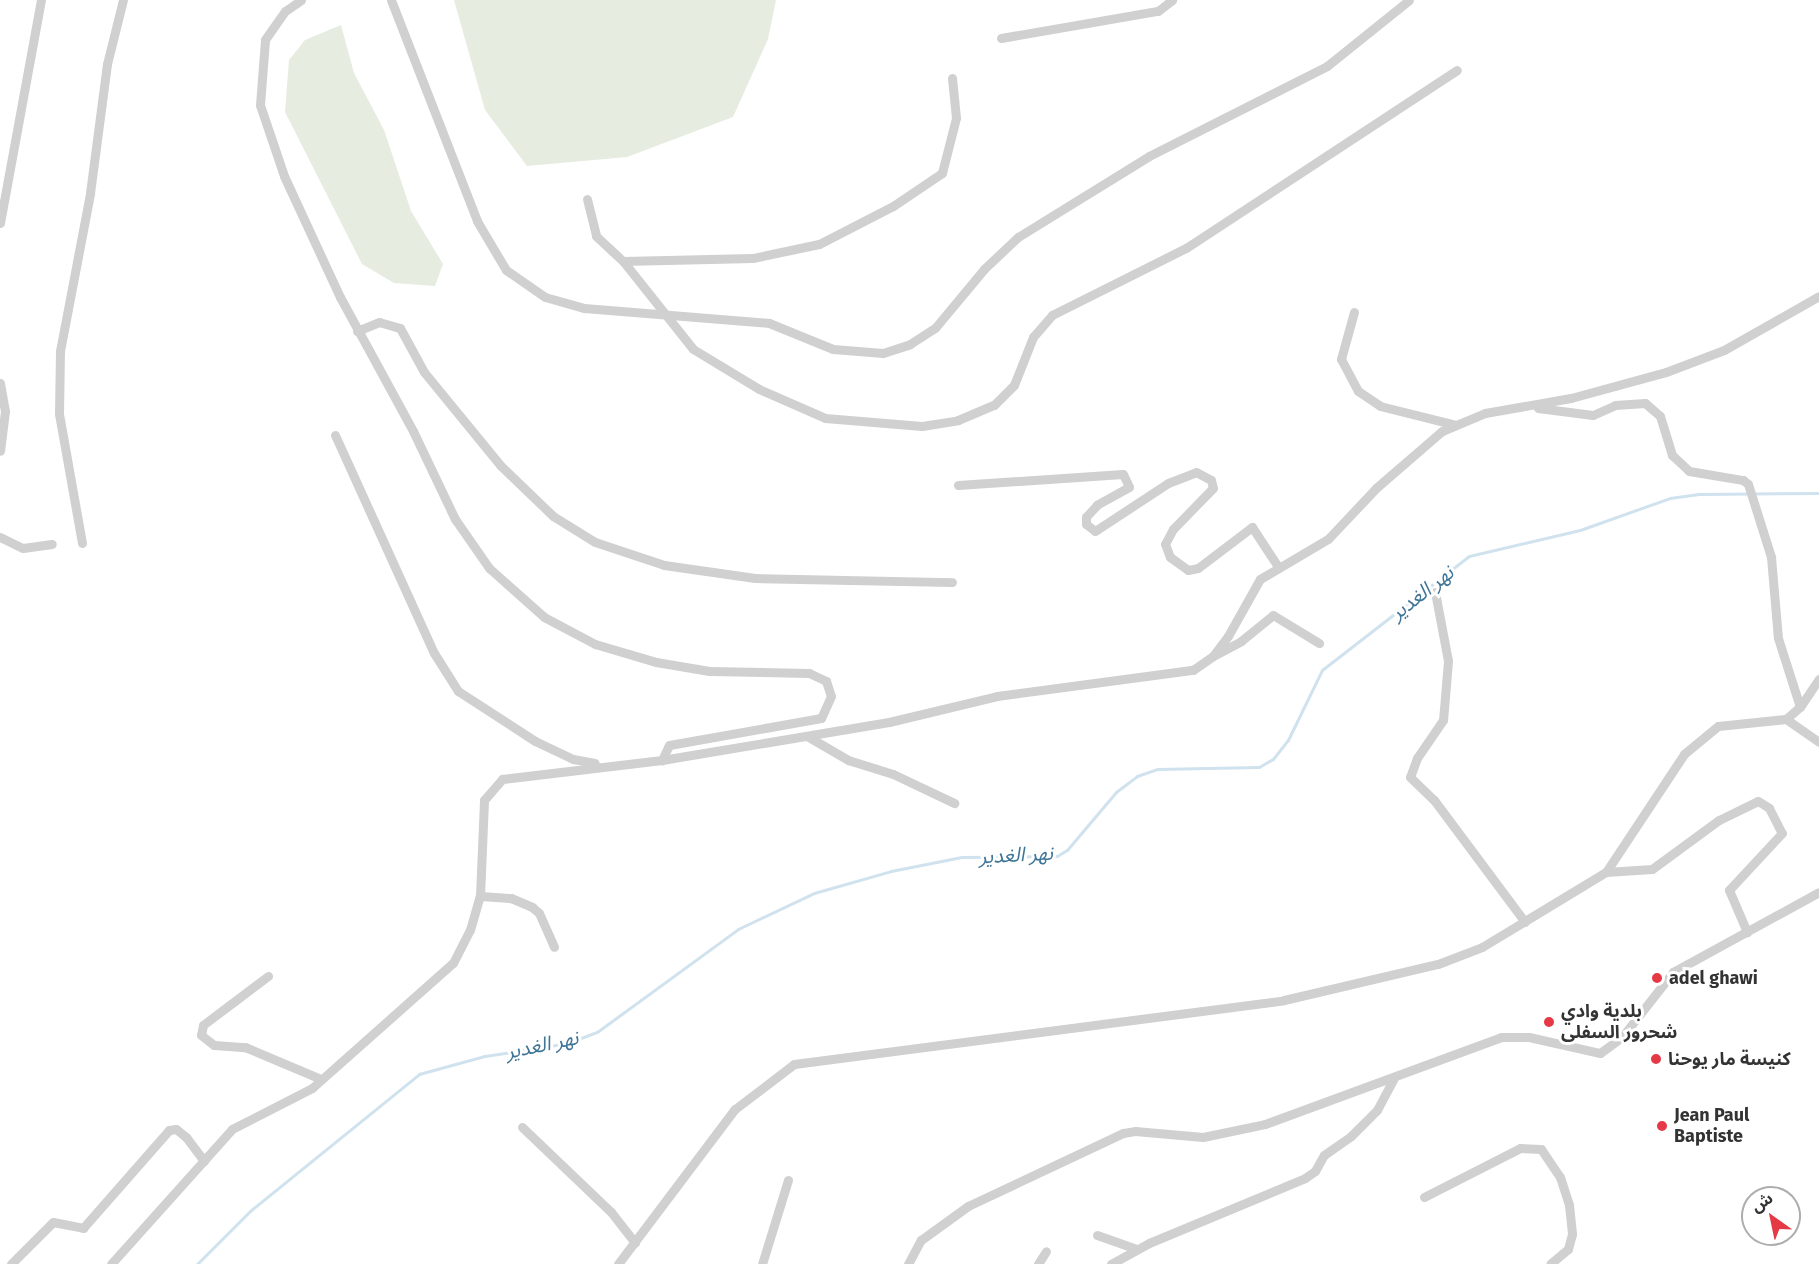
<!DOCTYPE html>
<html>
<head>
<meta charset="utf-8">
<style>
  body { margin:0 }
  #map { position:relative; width:1819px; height:1264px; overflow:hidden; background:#fff; font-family:"Fira Sans","Noto Sans Arabic",sans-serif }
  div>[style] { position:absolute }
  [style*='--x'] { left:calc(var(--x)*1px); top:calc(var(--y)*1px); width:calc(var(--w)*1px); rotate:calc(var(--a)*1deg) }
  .green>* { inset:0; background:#e6ecdf }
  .stream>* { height:3px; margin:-1.5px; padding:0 1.5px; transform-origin:1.5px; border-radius:1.5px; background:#cfe2ee }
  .minor>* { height:9px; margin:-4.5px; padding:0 4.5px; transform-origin:4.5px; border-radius:4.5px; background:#d0d0d0 }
  .dots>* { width:16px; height:16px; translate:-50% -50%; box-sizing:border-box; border:3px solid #fff; border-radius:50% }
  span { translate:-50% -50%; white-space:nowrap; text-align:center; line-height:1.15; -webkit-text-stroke:6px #fff; paint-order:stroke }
  .poi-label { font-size:18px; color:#333; font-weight:700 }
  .left { translate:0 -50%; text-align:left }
  .water-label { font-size:20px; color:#3f7597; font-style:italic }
  .north { position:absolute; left:1741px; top:1186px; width:60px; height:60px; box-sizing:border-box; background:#fff; border:2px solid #adadad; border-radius:50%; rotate:327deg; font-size:16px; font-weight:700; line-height:24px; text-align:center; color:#333 }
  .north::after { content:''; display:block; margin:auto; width:21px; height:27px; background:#e63946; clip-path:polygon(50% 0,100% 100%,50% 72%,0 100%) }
</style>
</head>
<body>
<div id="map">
  <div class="green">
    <i style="clip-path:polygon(454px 0,776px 0,768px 39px,733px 117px,627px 157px,527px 166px,485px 110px)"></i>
    <i style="clip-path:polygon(341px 25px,354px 73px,384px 130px,411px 211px,443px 264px,435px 286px,394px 283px,362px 264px,285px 112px,289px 60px,305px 40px)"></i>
  </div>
  <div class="stream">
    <i style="--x:197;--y:1264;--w:75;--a:-45"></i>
    <i style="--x:250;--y:1211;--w:218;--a:-39"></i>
    <i style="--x:419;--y:1074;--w:68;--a:-15.3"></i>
    <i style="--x:485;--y:1056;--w:84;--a:-8.9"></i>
    <i style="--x:568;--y:1043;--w:31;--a:-21"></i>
    <i style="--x:597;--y:1032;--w:175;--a:-36.1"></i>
    <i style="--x:738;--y:929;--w:84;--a:-25.3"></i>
    <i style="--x:814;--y:893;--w:80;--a:-15.9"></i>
    <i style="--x:891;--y:871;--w:72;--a:-11.2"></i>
    <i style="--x:962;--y:857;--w:95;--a:-0.6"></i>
    <i style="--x:1057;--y:856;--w:12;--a:-31"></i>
    <i style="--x:1067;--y:850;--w:76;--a:-49.8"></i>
    <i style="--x:1116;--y:792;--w:26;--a:-37"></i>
    <i style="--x:1137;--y:776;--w:21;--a:-19"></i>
    <i style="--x:1157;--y:769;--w:102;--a:-1.1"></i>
    <i style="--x:1259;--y:767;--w:16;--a:-30"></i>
    <i style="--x:1273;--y:759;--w:24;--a:-52"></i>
    <i style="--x:1288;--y:740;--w:78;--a:-64.1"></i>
    <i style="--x:1322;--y:670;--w:186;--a:-37.8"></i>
    <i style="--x:1469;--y:556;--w:114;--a:-13.2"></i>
    <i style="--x:1580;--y:530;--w:96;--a:-19.6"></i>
    <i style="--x:1670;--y:498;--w:29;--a:-8"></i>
    <i style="--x:1699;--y:494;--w:120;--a:-0.5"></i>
  </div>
  <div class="minor">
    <i style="--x:301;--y:0;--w:19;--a:145"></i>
    <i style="--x:285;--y:11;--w:35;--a:125"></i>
    <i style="--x:265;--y:40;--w:65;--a:94.4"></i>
    <i style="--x:260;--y:105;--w:75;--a:71.3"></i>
    <i style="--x:284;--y:176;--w:133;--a:65.2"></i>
    <i style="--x:340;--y:297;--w:153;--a:61.4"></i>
    <i style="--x:413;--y:431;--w:98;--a:64.5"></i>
    <i style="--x:455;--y:519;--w:60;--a:55.2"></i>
    <i style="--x:489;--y:568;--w:74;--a:41.7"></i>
    <i style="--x:544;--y:617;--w:58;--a:27.9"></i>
    <i style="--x:595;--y:644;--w:64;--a:16.4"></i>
    <i style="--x:656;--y:662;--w:54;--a:9.6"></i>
    <i style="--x:709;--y:671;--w:100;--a:1.1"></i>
    <i style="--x:809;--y:673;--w:19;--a:25"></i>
    <i style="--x:826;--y:681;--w:16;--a:72"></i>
    <i style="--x:831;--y:696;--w:24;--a:114"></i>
    <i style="--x:821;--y:718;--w:154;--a:169.9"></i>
    <i style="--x:669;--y:745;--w:17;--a:115"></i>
    <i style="--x:391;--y:0;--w:237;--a:68.7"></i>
    <i style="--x:477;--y:221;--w:57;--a:59.4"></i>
    <i style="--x:506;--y:270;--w:47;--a:34.7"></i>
    <i style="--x:545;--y:297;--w:41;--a:15.8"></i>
    <i style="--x:584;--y:308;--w:186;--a:4.6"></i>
    <i style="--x:769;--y:323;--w:69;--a:22.1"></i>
    <i style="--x:833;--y:349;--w:50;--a:4.6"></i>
    <i style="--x:883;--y:353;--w:28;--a:-18"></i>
    <i style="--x:910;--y:344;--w:30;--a:-33"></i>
    <i style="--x:935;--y:328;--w:77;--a:-50.3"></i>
    <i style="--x:984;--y:269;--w:47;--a:-43.3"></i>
    <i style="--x:1018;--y:237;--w:154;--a:-31.7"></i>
    <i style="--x:1149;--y:156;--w:199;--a:-26.8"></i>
    <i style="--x:1327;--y:66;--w:105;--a:-38.8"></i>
    <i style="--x:1001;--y:38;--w:159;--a:-9.8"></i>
    <i style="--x:1158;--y:11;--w:18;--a:-38"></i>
    <i style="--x:952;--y:78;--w:40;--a:84.3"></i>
    <i style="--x:956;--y:118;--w:57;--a:104.3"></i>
    <i style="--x:942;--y:173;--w:59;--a:146"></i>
    <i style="--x:893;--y:206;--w:83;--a:152.8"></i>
    <i style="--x:819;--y:244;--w:67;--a:168"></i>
    <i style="--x:753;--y:258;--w:130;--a:178.7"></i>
    <i style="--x:623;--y:261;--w:112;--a:51.5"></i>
    <i style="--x:693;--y:349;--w:77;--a:31.2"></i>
    <i style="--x:759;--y:389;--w:72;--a:23.7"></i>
    <i style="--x:825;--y:418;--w:97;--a:4.7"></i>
    <i style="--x:922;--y:426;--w:36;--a:-9"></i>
    <i style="--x:958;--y:420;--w:39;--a:-23"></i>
    <i style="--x:994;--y:405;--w:28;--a:-45"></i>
    <i style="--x:1014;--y:385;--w:52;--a:-68.4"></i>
    <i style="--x:1033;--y:337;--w:29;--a:-49"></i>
    <i style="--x:1052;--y:315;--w:150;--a:-26.6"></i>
    <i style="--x:1186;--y:248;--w:324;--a:-33.3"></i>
    <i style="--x:587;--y:199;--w:38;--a:76"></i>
    <i style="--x:596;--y:236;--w:37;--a:43"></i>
    <i style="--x:0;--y:223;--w:227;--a:-79.6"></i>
    <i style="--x:1354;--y:312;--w:49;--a:105.5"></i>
    <i style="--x:1341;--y:359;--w:36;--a:62"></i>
    <i style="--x:1358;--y:391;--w:27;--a:34"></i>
    <i style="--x:1380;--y:406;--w:78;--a:14"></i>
    <i style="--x:357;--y:331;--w:24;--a:-22"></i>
    <i style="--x:379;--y:322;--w:22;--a:16"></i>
    <i style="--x:400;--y:328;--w:50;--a:61.4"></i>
    <i style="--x:424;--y:372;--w:120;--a:50.7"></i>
    <i style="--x:500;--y:465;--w:74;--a:43.9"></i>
    <i style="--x:553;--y:516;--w:49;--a:31.8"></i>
    <i style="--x:595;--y:542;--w:73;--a:18.4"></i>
    <i style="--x:664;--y:565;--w:92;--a:8.1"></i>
    <i style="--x:755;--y:578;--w:197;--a:1.2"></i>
    <i style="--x:0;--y:383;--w:28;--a:80"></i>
    <i style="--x:5;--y:411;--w:40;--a:97.1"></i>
    <i style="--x:1538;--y:408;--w:55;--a:7.3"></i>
    <i style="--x:1593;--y:415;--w:24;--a:-24"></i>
    <i style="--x:1615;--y:405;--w:30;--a:-4"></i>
    <i style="--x:1645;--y:403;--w:20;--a:41"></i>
    <i style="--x:1660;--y:416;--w:41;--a:72.9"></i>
    <i style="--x:1672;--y:455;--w:23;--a:43"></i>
    <i style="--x:1689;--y:471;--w:55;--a:9.5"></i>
    <i style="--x:1743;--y:480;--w:6;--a:39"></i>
    <i style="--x:1748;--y:484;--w:77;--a:72.5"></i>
    <i style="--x:1771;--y:557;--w:81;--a:85.1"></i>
    <i style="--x:1778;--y:638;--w:72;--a:72.3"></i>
    <i style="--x:335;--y:435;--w:239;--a:65.6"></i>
    <i style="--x:434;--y:653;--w:45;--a:57.7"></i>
    <i style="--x:458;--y:691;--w:92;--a:33"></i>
    <i style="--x:535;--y:741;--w:42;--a:25.3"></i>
    <i style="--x:573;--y:759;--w:22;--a:10"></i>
    <i style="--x:958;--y:485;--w:165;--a:-3.8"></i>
    <i style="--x:1123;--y:474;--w:14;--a:65"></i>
    <i style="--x:1129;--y:487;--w:37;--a:151"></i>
    <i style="--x:1097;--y:505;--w:16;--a:133"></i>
    <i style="--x:1086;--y:517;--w:7;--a:90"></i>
    <i style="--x:1086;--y:524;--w:11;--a:38"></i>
    <i style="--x:1095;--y:531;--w:87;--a:-33.3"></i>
    <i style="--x:1168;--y:483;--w:30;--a:-21"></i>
    <i style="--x:1196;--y:472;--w:17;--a:28"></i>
    <i style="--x:1211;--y:480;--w:8;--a:76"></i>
    <i style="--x:1213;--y:488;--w:57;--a:134.3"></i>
    <i style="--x:1173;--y:529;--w:17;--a:118"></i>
    <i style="--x:1165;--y:544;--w:14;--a:69"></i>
    <i style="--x:1170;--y:557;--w:22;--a:36"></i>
    <i style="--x:1188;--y:570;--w:10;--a:-11"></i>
    <i style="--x:1198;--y:568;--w:68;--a:-37.2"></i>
    <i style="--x:1252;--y:527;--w:45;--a:56.7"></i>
    <i style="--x:0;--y:537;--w:25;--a:26"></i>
    <i style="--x:23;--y:548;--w:29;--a:-8"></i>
    <i style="--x:82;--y:543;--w:131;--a:-100.1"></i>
    <i style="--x:59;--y:414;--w:63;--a:-89.1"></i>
    <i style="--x:60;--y:351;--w:161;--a:-79.2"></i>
    <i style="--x:90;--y:193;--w:130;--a:-82.5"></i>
    <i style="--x:107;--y:64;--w:66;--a:-76"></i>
    <i style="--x:1435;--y:592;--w:70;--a:79.3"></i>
    <i style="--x:1448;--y:661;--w:59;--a:94.8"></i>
    <i style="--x:1443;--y:720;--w:46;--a:124.4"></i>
    <i style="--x:1417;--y:758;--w:20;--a:110"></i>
    <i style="--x:1410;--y:777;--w:33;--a:44"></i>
    <i style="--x:1434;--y:800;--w:152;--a:53.3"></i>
    <i style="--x:1215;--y:655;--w:30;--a:-28"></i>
    <i style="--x:1241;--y:641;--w:41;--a:-39.1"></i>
    <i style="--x:1273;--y:615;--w:54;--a:31.3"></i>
    <i style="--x:1786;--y:719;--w:40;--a:34.9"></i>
    <i style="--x:807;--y:736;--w:48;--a:30.3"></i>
    <i style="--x:848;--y:760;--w:47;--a:17.3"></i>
    <i style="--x:893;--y:774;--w:68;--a:25.4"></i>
    <i style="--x:1606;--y:872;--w:46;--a:-3.7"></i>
    <i style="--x:1652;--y:869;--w:83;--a:-36.2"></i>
    <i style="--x:1719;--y:820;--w:43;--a:-26"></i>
    <i style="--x:1758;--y:801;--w:13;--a:32"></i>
    <i style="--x:1769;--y:808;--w:28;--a:63"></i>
    <i style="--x:1782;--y:833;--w:78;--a:132.9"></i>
    <i style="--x:1729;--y:890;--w:46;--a:66.8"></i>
    <i style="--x:480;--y:896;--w:31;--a:4"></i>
    <i style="--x:511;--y:898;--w:23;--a:23"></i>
    <i style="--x:532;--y:907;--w:9;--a:41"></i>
    <i style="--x:539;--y:913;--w:37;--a:66"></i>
    <i style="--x:268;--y:976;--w:81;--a:143"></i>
    <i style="--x:203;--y:1025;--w:10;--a:101"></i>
    <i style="--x:201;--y:1035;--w:16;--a:38"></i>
    <i style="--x:214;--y:1045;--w:31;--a:4"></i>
    <i style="--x:245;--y:1047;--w:82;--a:22.8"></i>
    <i style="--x:522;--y:1127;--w:123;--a:43.7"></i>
    <i style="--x:611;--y:1212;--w:39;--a:52"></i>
    <i style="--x:1424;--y:1197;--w:108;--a:-27"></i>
    <i style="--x:1520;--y:1148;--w:21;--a:3"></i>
    <i style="--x:1541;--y:1149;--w:34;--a:56"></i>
    <i style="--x:1560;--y:1177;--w:29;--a:72"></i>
    <i style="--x:1569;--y:1205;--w:29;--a:84"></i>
    <i style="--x:1572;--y:1234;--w:16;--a:105"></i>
    <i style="--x:1568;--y:1249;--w:23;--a:140"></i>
    <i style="--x:1097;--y:1235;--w:42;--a:19.3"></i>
    <i style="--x:11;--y:1264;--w:59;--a:-45"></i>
    <i style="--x:53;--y:1222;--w:31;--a:11"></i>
    <i style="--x:83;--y:1228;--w:130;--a:-48.7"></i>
    <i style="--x:169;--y:1130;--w:7;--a:-8"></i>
    <i style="--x:176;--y:1129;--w:13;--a:39"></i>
    <i style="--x:186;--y:1137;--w:30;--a:53"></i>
    <i style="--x:111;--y:1264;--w:181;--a:-48.1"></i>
    <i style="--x:232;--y:1129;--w:90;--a:-27.1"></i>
    <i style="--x:312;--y:1088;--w:188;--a:-41.6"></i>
    <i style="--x:453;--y:963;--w:37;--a:-63"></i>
    <i style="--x:470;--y:930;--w:35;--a:-74"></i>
    <i style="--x:480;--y:896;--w:96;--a:-87.6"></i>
    <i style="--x:484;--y:800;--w:28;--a:-49"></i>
    <i style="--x:502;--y:779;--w:161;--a:-6.8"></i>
    <i style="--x:662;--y:760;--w:230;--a:-9.5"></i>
    <i style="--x:889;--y:722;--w:111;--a:-13.5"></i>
    <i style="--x:997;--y:696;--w:198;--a:-7.6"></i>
    <i style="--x:1193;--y:670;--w:24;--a:-35"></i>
    <i style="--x:1213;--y:656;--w:25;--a:-53"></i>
    <i style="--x:1228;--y:636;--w:65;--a:-60.7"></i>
    <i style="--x:1260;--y:579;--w:79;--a:-30.5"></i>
    <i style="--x:1328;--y:539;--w:70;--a:-46.7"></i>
    <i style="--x:1376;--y:488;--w:87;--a:-40.8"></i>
    <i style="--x:1442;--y:431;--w:47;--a:-22.7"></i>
    <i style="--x:1485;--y:413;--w:87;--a:-9.9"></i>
    <i style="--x:1571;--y:398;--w:98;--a:-15.3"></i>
    <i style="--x:1666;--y:372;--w:62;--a:-20.8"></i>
    <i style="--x:1724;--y:350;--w:109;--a:-29.6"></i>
    <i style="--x:618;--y:1264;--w:194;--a:-53"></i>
    <i style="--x:735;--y:1109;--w:74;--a:-37.3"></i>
    <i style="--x:794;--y:1064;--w:494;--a:-7.4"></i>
    <i style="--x:1284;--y:1000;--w:158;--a:-13.2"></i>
    <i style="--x:1438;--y:964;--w:47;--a:-21.1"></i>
    <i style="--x:1482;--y:947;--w:145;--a:-31.2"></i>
    <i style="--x:1606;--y:872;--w:141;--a:-56.5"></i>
    <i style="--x:1684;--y:754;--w:44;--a:-39.5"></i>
    <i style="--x:1718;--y:726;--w:68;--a:-5.9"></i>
    <i style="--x:1786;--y:719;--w:18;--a:-41"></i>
    <i style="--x:1800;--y:707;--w:34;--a:-56"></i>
    <i style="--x:762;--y:1264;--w:88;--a:-72.8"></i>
    <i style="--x:908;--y:1264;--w:27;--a:-62"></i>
    <i style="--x:921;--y:1240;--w:58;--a:-35.9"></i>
    <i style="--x:968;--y:1206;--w:171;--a:-25.2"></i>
    <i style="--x:1123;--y:1133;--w:12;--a:-9"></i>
    <i style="--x:1135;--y:1131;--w:68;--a:5"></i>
    <i style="--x:1203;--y:1137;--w:63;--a:-11.8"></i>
    <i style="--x:1265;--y:1124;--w:252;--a:-20.2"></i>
    <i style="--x:1501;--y:1037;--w:28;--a:0"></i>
    <i style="--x:1529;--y:1037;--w:73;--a:12.7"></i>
    <i style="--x:1600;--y:1053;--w:27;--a:-36"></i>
    <i style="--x:1622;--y:1037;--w:83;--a:-51.9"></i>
    <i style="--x:1673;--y:972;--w:166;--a:-28.7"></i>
    <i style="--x:1038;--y:1264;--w:15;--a:-58"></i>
    <i style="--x:1111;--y:1264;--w:43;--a:-28.9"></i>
    <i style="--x:1149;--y:1243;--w:169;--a:-22.6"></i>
    <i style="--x:1305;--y:1178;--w:12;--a:-35"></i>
    <i style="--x:1315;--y:1171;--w:18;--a:-61"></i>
    <i style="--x:1324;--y:1155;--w:33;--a:-35"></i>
    <i style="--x:1351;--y:1136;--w:37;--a:-45"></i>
    <i style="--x:1377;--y:1110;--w:36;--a:-62"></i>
  </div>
  <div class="dots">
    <i style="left:1657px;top:978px;background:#e63946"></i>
    <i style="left:1549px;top:1022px;background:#e63946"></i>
    <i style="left:1656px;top:1059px;background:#e63946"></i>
    <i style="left:1662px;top:1126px;background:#e63946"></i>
  </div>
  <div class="poi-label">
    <span class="left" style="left:1669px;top:978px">adel ghawi</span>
    <span class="left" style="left:1561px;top:1022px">بلدية وادي<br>شحرور السفلى</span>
    <span class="left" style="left:1668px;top:1059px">كنيسة مار يوحنا</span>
    <span class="left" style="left:1674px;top:1126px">Jean Paul<br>Baptiste</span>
  </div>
  <div class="water-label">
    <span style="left:1422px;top:593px;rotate:-38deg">نهر الغدير</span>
    <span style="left:1016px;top:855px;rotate:-3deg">نهر الغدير</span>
    <span style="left:542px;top:1045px;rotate:-12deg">نهر الغدير</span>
  </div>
  <div class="north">ش</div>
</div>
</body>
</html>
